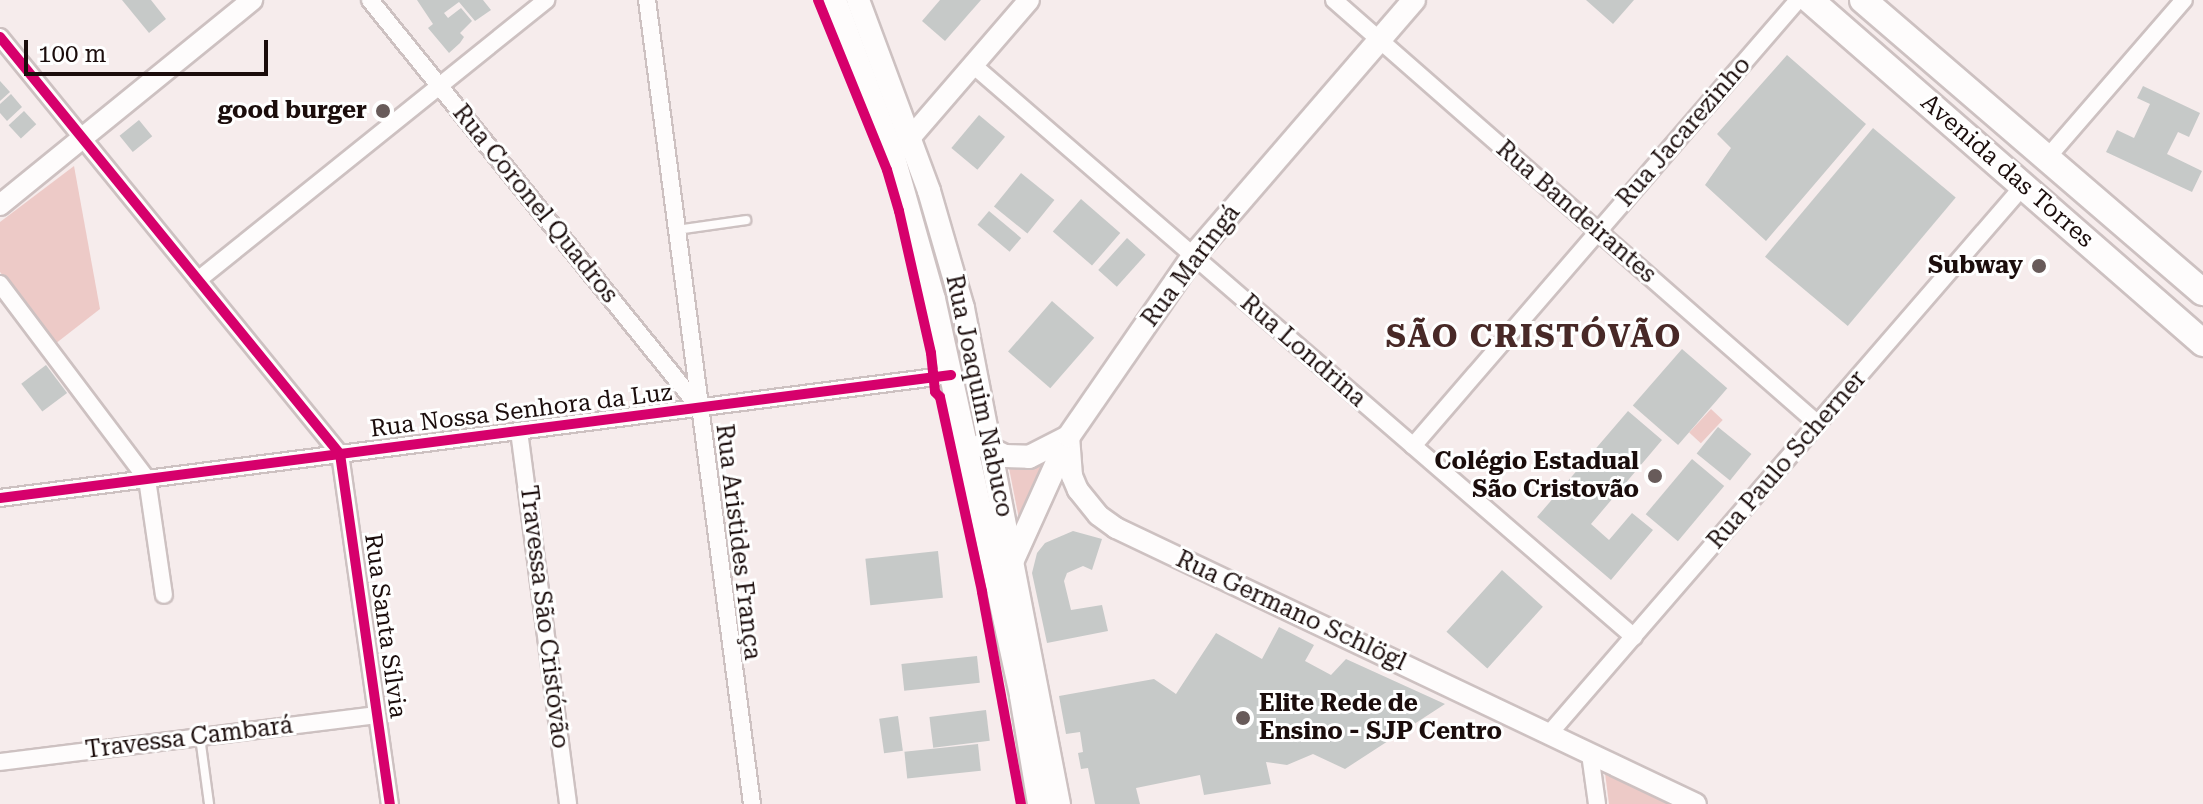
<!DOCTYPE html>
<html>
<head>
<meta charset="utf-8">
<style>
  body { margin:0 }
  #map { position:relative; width:2203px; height:804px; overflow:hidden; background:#f6ecec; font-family:"Roboto Serif",serif }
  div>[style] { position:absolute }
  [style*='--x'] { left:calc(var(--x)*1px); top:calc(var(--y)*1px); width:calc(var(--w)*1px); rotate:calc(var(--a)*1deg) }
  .green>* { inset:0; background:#edcac7; transform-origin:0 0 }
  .building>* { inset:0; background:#c6c9c8; transform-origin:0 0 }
  .roads { filter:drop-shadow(2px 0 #cdc1c1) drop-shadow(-2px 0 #cdc1c1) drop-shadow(0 2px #cdc1c1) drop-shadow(0 -2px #cdc1c1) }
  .service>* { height:8px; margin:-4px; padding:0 4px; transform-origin:4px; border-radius:4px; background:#fefcfc }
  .minor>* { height:16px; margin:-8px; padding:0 8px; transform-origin:8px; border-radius:8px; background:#fefcfc }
  .tertiary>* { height:20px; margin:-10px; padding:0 10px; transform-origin:10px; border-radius:10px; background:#fefcfc }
  .secondary>* { height:22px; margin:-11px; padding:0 11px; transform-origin:11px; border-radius:11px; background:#fefcfc }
  .trunk>* { height:26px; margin:-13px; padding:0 13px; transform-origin:13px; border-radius:13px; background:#fefcfc }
  .cycleway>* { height:10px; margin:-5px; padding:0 5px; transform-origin:5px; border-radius:5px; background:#d6006c }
  .dots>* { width:22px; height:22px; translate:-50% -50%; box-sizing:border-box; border:4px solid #fff; border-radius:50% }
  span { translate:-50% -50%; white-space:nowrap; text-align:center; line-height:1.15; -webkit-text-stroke:6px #fff; paint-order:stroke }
  .poi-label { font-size:24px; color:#1b0d0c; font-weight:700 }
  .right { translate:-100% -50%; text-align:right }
  .left { translate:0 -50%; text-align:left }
  .street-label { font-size:24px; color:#1b0d0c }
  .district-label { font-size:32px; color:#482927; font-weight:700; letter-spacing:2px }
  .scale { position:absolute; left:24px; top:40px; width:244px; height:36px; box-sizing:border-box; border:4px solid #1b0d0c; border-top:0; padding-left:10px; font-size:24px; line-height:28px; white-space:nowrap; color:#1b0d0c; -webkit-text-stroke:6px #fff; paint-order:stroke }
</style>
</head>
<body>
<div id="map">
  <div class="green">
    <i style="clip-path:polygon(74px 166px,100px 309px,55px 344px,0 272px,0 222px)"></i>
    <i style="left:1711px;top:409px;width:16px;height:32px;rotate:43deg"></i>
    <i style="clip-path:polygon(1008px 463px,1048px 464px,1020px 524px)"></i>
    <i style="clip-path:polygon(1605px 773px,1673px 804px,1609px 804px)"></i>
  </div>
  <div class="building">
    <i style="clip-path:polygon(122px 0,151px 0,166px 19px,149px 33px)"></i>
    <i style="clip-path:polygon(417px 0,483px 0,491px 10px,475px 21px,459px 2px,444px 13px,448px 18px,461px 8px,472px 21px,460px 33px,464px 37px,460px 43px,449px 53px,428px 28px,433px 24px)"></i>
    <i style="clip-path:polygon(940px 0,981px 0,945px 41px,922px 21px)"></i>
    <i style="clip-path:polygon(1586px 0,1634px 0,1613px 24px)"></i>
    <i style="clip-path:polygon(1787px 55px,1866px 124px,1766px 241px,1705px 185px,1731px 148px,1717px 134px)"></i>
    <i style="clip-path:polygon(0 81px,10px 92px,0 101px)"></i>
    <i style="clip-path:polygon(2143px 86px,2200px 113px,2189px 137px,2178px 132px,2167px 154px,2202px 171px,2192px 192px,2106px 152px,2117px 130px,2134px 138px,2150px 104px,2137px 98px)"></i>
    <i style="clip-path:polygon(11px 94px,22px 107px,7px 121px,0 113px,0 104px)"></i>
    <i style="left:24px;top:111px;width:18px;height:21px;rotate:47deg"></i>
    <i style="left:979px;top:115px;width:34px;height:43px;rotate:40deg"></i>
    <i style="left:139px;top:120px;width:21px;height:25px;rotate:51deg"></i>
    <i style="left:1873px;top:128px;width:108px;height:168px;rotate:40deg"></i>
    <i style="left:1021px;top:173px;width:43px;height:43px;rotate:39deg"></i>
    <i style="left:1081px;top:199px;width:52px;height:43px;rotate:41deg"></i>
    <i style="left:989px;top:211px;width:42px;height:18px;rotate:40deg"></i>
    <i style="left:1127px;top:238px;width:25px;height:43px;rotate:42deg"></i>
    <i style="left:1052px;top:301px;width:56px;height:67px;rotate:41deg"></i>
    <i style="left:1682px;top:349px;width:60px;height:75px;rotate:41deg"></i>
    <i style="left:46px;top:365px;width:35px;height:31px;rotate:53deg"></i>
    <i style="clip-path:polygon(1628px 411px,1662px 440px,1591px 524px,1609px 540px,1632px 513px,1653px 530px,1611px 580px,1537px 517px)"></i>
    <i style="left:1718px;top:427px;width:43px;height:34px;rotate:39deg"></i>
    <i style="left:1692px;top:459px;width:42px;height:72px;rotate:40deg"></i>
    <i style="clip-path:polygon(1073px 531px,1102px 539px,1092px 570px,1083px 566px,1067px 573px,1064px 581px,1071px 610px,1102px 605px,1108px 631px,1047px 643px,1032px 573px,1037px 553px,1045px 543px)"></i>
    <i style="left:938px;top:551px;width:47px;height:73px;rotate:84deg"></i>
    <i style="left:1502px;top:570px;width:55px;height:83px;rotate:42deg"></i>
    <i style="clip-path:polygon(1279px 627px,1314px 645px,1305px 661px,1331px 675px,1346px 659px,1445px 704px,1345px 769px,1313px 754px,1287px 765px,1266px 762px,1271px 784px,1204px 795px,1200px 775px,1136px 788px,1140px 804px,1095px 804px,1088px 768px,1081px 769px,1078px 753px,1083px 752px,1080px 732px,1066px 734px,1059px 696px,1154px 679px,1176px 694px,1216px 633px,1262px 659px)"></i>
    <i style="left:977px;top:656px;width:27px;height:76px;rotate:84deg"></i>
    <i style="left:986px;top:710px;width:31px;height:57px;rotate:83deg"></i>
    <i style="left:898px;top:716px;width:35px;height:19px;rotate:82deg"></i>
    <i style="left:978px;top:744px;width:27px;height:74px;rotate:84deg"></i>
  </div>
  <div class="roads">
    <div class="service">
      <i style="--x:677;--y:230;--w:70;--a:-8.2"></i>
      <i style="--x:200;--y:737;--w:68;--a:82.3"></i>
    </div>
    <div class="minor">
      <i style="--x:370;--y:0;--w:522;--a:51.07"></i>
      <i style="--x:647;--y:0;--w:811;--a:82.56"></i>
      <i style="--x:1334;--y:0;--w:643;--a:41.22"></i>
      <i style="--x:0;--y:37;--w:538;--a:50.81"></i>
      <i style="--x:340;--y:454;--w:354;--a:81.9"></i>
      <i style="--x:973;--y:65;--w:874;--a:40.87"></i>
      <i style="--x:2047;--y:158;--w:209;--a:-49.1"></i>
      <i style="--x:198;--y:280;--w:447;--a:-38.8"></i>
      <i style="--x:0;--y:284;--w:244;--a:53"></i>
      <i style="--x:147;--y:479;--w:117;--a:81.7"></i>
      <i style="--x:519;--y:431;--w:376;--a:82.5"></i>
      <i style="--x:1413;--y:446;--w:589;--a:-49.2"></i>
      <i style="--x:0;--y:498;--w:959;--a:-7.37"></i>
      <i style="--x:1549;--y:734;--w:726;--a:-49.13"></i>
      <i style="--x:1590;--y:754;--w:50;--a:82"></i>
      <i style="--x:0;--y:762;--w:380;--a:-7.1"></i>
    </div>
    <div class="tertiary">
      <i style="--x:910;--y:138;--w:182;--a:-49.2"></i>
      <i style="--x:0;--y:205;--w:325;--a:-39.1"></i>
      <i style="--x:1069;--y:436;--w:40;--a:85.7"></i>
      <i style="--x:1072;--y:476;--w:15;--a:67"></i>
      <i style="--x:1078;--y:490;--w:32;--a:51"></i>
      <i style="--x:1098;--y:515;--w:22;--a:36"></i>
      <i style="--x:1116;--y:528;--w:642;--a:25.45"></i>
    </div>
    <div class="secondary">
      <i style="--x:835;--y:0;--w:169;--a:69.5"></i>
      <i style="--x:894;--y:158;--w:147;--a:74.2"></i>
      <i style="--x:934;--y:299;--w:406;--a:77.6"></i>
      <i style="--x:1021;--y:696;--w:109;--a:80.5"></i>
      <i style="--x:858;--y:0;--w:204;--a:69.6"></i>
      <i style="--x:929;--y:191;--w:122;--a:73.8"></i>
      <i style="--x:963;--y:308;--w:505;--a:79.05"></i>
      <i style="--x:982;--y:445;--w:25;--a:26"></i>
      <i style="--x:1005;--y:456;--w:24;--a:2"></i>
      <i style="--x:1029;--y:457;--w:44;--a:-27.1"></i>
      <i style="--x:1012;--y:562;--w:138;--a:-65.7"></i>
      <i style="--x:1069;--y:436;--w:219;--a:-55.4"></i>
      <i style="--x:1193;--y:256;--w:338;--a:-49.2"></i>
    </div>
    <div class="trunk">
      <i style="--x:1810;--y:0;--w:522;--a:41.11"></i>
      <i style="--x:1863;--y:0;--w:448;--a:40.7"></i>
    </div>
  </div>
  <div class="cycleway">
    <i style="--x:818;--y:0;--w:183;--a:67.9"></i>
    <i style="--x:887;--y:170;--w:43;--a:73.7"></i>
    <i style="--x:899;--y:211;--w:146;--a:77.3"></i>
    <i style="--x:931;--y:353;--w:39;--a:84"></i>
    <i style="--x:935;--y:392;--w:7;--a:45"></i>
    <i style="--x:940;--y:397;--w:199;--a:77.8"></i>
    <i style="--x:982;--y:592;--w:216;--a:79.6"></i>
    <i style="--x:0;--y:37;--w:538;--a:50.81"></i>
    <i style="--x:340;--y:454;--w:354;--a:81.9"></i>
    <i style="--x:0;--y:498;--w:959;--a:-7.37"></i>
  </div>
  <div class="dots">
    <i style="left:383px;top:111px;background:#685b5a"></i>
    <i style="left:2039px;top:266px;background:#685b5a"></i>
    <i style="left:1655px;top:476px;background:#685b5a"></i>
    <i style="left:1243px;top:718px;background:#685b5a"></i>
  </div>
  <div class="poi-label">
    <span class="right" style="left:367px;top:111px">good burger</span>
    <span class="right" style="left:2023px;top:266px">Subway</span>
    <span class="right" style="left:1639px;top:476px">Colégio Estadual<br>São Cristovão</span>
    <span class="left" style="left:1259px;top:718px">Elite Rede de<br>Ensino - SJP Centro</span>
  </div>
  <div class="street-label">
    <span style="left:1684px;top:132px;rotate:-49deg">Rua Jacarezinho</span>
    <span style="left:2007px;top:171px;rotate:41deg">Avenida das Torres</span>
    <span style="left:535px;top:204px;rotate:51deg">Rua Coronel Quadros</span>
    <span style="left:1576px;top:212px;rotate:41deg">Rua Bandeirantes</span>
    <span style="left:1191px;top:266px;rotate:-53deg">Rua Maringá</span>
    <span style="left:1303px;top:351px;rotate:41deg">Rua Londrina</span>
    <span style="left:979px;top:396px;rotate:78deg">Rua Joaquim Nabuco</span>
    <span style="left:521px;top:411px;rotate:-7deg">Rua Nossa Senhora da Luz</span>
    <span style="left:1787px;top:460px;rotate:-49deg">Rua Paulo Scherner</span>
    <span style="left:738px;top:542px;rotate:83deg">Rua Aristides França</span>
    <span style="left:1291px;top:611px;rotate:25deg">Rua Germano Schlögl</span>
    <span style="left:544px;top:617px;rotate:83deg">Travessa São Cristóvão</span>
    <span style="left:385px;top:626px;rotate:82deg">Rua Santa Sílvia</span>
    <span style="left:189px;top:738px;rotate:-7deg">Travessa Cambará</span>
  </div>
  <div class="district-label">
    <span style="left:1534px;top:336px">SÃO CRISTÓVÃO</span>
  </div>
  <div class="scale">100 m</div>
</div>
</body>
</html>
